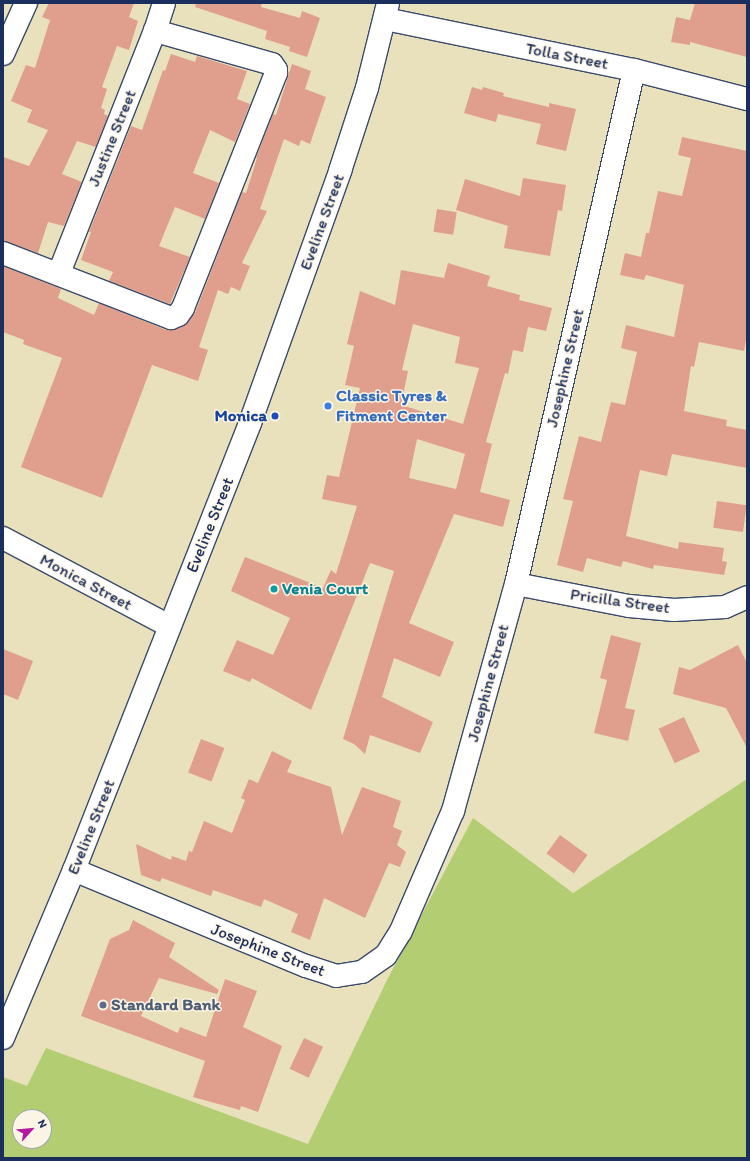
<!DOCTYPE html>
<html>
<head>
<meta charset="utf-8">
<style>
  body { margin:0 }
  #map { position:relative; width:750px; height:1161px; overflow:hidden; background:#e8e1bc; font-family:Itim,sans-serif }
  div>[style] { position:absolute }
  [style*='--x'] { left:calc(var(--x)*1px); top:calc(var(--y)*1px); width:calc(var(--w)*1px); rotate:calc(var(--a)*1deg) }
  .green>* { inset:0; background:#b3cd73 }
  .building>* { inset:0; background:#e09f8d; transform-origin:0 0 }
  .roads { filter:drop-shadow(1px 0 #3a4a6c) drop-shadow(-1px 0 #3a4a6c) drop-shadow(0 1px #3a4a6c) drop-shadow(0 -1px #3a4a6c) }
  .minor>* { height:22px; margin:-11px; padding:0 11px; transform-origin:11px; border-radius:11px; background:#fff }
  .dots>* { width:11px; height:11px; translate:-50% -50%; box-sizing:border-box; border:2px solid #fcf5e5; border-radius:50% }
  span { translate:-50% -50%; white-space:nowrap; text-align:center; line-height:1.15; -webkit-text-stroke:3px #fcf5e5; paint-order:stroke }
  .street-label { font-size:17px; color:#1b2f5e }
  .shop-label { font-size:17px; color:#366cbe; font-weight:700 }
  .left { translate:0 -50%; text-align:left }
  .transit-label { font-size:17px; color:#164399; font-weight:700 }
  .right { translate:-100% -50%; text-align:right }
  .culture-label { font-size:17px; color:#0d838f; font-weight:700 }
  .service-label { font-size:17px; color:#4e5e75; font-weight:700 }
  .frame { position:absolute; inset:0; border:4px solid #1b2f5e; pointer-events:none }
  .north { position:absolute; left:12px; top:1109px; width:40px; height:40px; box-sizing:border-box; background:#fcf5e5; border:1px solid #a2a6af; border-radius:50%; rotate:63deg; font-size:11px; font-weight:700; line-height:16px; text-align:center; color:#1b2f5e }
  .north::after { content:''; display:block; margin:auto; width:14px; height:18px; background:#b5179e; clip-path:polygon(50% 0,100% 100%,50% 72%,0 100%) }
</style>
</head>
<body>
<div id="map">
  <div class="green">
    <i style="clip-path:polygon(evenodd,747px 779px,747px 1158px,3px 1158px,3px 1077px,27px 1086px,46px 1048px,308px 1144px,388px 978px,473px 818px,573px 893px,747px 779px,20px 1117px,44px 1117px,44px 1141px,20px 1141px,20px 1117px)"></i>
  </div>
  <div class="building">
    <i style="clip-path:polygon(49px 3px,134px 3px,129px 17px,138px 21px,129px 50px,117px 46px,102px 87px,107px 89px,101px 108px,105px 110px,104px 114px,108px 116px,96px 147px,77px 141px,62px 174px,82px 182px,64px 226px,48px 222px,38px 253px,3px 241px,3px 157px,29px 166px,48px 130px,27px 122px,32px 110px,11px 101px,26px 65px,35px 68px,50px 20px,42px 17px)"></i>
    <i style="clip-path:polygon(196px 3px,262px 3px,261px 7px,300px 18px,302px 11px,320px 18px,307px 57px,289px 51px,290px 47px,265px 39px,267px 31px,195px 7px)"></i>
    <i style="clip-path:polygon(695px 3px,747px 3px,747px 57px,690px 42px,690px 45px,671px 42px,676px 17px,690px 20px)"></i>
    <i style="clip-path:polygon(171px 54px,195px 62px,197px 56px,247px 71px,237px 99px,250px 104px,235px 142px,210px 130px,193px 173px,219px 183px,205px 219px,175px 207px,159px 246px,190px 257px,170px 304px,109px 281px,113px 272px,81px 260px,91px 232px,89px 232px,131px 126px,142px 130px,163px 70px,165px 71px)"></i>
    <i style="clip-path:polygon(292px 64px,311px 71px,305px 89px,326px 97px,310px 144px,301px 140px,299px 146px,284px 139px,260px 209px,267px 211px,242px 263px,250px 266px,240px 291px,231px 287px,228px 294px,218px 290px,199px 347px,208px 350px,198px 381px,152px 365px,102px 498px,21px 467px,62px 358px,23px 344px,24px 340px,3px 332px,3px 266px,61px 289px,58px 298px,94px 315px,99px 303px,166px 330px,175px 330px,183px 326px,195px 313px,242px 192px,246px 193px,257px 158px,256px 158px,273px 114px,276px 115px)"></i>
    <i style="clip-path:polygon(472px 87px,482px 90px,483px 87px,504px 93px,503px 96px,549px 107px,549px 103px,576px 109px,566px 151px,536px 144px,541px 124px,498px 114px,496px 122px,464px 113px)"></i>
    <i style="clip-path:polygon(682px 137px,747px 151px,747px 333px,744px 351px,699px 342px,694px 367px,691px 366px,684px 411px,727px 420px,726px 426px,747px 430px,747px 468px,672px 454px,667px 476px,640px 470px,626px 536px,678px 549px,679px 542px,724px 548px,722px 561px,727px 562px,724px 575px,654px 565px,653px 569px,623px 561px,621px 567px,587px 558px,583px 572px,557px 565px,573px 501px,563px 499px,579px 436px,601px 442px,611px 402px,625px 405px,637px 352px,621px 348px,626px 325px,674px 337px,684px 285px,646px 275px,644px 280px,620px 275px,625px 253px,641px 257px,646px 233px,649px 233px,658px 191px,682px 196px,691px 158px,678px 155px)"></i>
    <i style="clip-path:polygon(523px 178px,566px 185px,562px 211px,558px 210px,550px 256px,504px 248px,508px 226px,456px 210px,465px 179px,520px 196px)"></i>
    <i style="left:437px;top:209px;width:20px;height:23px;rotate:9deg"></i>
    <i style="clip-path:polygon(evenodd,448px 263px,490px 276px,487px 286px,520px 295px,519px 300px,552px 308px,546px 331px,528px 327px,523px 352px,513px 350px,508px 374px,505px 373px,486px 442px,492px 444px,480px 492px,510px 500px,503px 527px,454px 514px,409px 623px,454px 642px,440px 677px,394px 658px,382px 697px,433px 722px,420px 753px,370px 735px,365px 754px,354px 744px,343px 739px,394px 571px,370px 563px,311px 710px,252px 678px,250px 682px,223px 671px,237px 640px,273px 655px,290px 618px,231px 591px,245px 557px,323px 588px,331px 570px,336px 574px,357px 506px,322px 499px,327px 475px,339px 477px,360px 388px,345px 385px,354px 346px,347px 344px,360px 291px,395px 305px,401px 270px,444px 278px,448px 263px,413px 324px,460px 337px,455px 363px,479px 368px,463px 424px,401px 405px,408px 371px,402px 370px,413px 324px,448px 263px,417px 439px,465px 454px,456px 489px,409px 478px,417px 439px)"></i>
    <i style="left:717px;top:501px;width:30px;height:27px;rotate:8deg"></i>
    <i style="clip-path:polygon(611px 635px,641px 643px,625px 708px,635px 710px,628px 741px,594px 733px,607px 680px,600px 678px)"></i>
    <i style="clip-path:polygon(738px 645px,747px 663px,747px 748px,726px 708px,673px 694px,679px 667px,690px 670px)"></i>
    <i style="clip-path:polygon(3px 649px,33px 661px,18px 700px,3px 694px)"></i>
    <i style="left:684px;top:717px;width:38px;height:28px;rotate:65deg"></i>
    <i style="left:201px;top:739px;width:25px;height:36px;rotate:21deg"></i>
    <i style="clip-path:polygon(272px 751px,292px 761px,287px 772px,331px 787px,342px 835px,362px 787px,401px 801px,393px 827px,402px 831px,397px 845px,406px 852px,400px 867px,389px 863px,365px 918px,324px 898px,310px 940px,291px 932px,298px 914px,264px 899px,261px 907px,213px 890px,211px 896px,162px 878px,160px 882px,141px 875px,136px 844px,171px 860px,172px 856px,186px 861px,189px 851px,192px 852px,204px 821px,232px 833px,245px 800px,241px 798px,249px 779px,258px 783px)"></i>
    <i style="left:560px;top:835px;width:34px;height:23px;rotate:36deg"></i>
    <i style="clip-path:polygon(133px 920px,175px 943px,169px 957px,219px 990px,217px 994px,159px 978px,141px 1016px,178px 1033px,180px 1027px,206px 1037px,225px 979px,257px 991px,243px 1027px,282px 1046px,258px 1112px,241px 1106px,240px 1110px,193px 1097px,205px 1061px,81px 1016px,110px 939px,129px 930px)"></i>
    <i style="left:304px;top:1038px;width:21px;height:34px;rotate:25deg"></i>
  </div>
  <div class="roads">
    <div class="minor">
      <i style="--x:385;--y:19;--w:254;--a:11.6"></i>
      <i style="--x:634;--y:70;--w:117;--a:14.4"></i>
      <i style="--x:3;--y:54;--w:56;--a:-65.7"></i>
      <i style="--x:3;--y:253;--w:180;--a:21.2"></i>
      <i style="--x:171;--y:318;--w:8;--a:-23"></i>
      <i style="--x:178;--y:315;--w:9;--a:-54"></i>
      <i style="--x:183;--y:308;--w:253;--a:-68.4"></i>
      <i style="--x:276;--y:73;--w:3;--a:-90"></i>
      <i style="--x:276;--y:70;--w:7;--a:-124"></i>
      <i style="--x:272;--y:64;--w:122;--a:-164.2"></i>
      <i style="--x:59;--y:273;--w:260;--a:-68.4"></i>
      <i style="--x:155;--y:31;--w:29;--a:-72"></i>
      <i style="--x:3;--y:538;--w:188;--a:27.9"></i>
      <i style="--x:516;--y:584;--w:115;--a:11"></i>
      <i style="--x:629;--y:606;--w:45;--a:5.1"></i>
      <i style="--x:674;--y:610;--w:51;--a:-3.4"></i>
      <i style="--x:725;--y:607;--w:24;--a:-24"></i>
      <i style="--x:74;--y:870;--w:251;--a:22.5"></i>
      <i style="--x:306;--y:966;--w:32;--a:18"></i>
      <i style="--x:336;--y:976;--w:26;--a:-9"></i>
      <i style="--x:362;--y:972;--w:29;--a:-35"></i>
      <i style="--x:386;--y:955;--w:28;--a:-58"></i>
      <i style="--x:401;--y:931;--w:131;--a:-66.6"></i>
      <i style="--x:453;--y:811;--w:236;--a:-74.5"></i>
      <i style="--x:516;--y:584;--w:527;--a:-77.07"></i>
      <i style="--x:3;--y:1038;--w:182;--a:-67.1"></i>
      <i style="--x:74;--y:870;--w:480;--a:-68.5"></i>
      <i style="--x:250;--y:423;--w:268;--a:-70.3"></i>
      <i style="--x:340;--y:171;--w:87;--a:-72"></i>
      <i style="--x:367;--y:88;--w:88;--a:-76.1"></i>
    </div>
  </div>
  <div class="dots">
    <i style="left:328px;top:406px;background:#3f7fe0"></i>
    <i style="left:275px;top:416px;background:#1a4fb4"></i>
    <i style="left:274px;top:589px;background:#0f9aa8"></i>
    <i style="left:103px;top:1005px;background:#5c6f8a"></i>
  </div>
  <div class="street-label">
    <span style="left:567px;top:56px;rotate:11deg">Tolla Street</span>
    <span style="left:112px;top:138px;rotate:-68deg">Justine Street</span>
    <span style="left:322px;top:222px;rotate:-70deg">Eveline Street</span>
    <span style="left:565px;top:368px;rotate:-77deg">Josephine Street</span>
    <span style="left:210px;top:525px;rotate:-68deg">Eveline Street</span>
    <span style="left:86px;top:582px;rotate:28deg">Monica Street</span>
    <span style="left:620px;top:601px;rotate:8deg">Pricilla Street</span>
    <span style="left:488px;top:683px;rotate:-75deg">Josephine Street</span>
    <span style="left:91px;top:827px;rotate:-68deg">Eveline Street</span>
    <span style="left:268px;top:950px;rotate:21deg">Josephine Street</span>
  </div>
  <div class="shop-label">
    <span class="left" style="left:336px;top:406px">Classic Tyres &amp;<br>Fitment Center</span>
  </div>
  <div class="transit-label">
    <span class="right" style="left:267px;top:416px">Monica</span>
  </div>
  <div class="culture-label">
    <span class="left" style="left:282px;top:589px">Venia Court</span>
  </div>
  <div class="service-label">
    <span class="left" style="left:111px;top:1005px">Standard Bank</span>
  </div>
  <div class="frame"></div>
  <div class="north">N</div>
</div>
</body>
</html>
